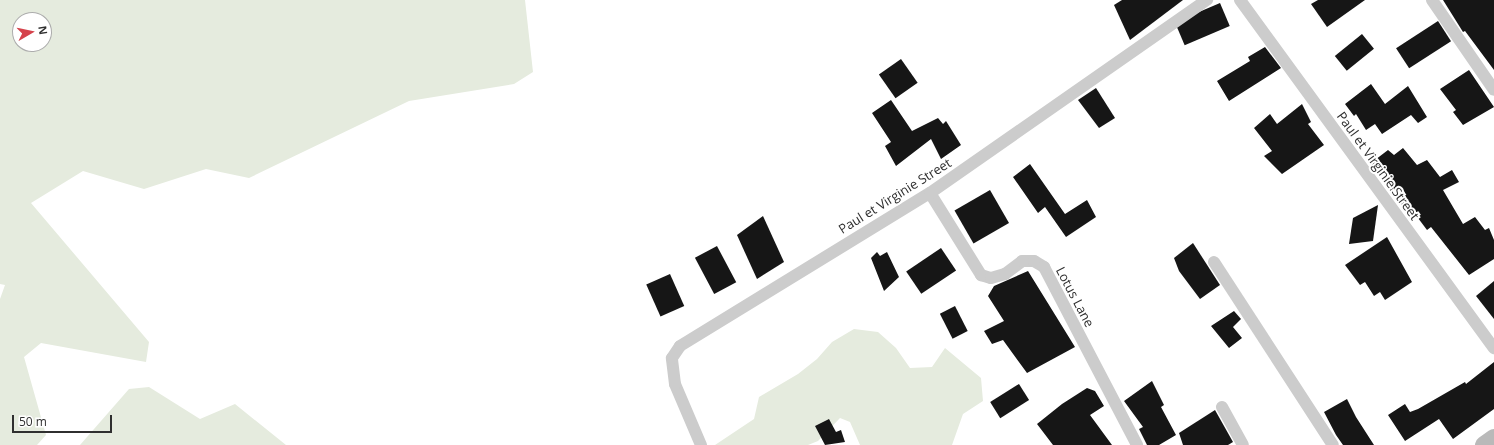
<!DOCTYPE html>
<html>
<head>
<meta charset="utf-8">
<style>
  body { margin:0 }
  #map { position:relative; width:1494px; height:445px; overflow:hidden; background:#fff; font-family:"Open Sans",sans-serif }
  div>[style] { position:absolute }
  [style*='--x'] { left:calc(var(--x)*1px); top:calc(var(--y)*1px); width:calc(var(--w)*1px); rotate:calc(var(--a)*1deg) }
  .green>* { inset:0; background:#e5ebde }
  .building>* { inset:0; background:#161616; transform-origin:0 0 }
  .street>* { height:12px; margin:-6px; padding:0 6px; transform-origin:6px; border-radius:6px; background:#ccc }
  .secondary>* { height:18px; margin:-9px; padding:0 9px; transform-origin:9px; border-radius:9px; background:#b9b9b9 }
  span { translate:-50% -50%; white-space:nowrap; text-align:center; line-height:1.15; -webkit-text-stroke:4px #fff; paint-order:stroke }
  .street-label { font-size:13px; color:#2f2f2f }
  .north { position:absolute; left:12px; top:12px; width:40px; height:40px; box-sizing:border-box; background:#fff; border:1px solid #acacac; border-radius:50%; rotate:81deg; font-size:11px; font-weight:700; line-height:16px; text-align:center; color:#2f2f2f }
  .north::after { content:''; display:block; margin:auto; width:14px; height:18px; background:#d5434c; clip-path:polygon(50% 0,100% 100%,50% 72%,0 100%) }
  .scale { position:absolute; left:12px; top:415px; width:100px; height:18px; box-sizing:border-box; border:2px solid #2f2f2f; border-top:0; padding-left:5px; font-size:12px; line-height:14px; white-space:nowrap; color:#2f2f2f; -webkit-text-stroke:3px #fff; paint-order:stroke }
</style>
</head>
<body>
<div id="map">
  <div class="green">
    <i style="clip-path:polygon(evenodd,0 0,525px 0,533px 72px,514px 84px,409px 101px,249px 178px,206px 169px,144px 189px,83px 171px,31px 203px,149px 342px,146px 362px,41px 343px,24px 357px,46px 435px,37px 445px,0 445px,0 299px,5px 285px,0 284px,0 0,20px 20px,44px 20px,44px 44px,20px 44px,20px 20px)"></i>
    <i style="clip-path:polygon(854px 329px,878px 332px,896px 348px,910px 368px,932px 367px,945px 348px,981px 378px,983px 401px,963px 414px,952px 445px,860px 445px,850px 422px,840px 418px,818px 441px,808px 445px,715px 445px,754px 419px,759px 397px,798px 374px,817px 359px,832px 342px)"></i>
    <i style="clip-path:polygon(149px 387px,200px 419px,235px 404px,286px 445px,80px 445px,129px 389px)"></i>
  </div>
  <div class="building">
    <i style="clip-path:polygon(1122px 0,1183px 0,1130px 40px,1114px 5px)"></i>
    <i style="clip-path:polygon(1318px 0,1365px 0,1327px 27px,1311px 4px)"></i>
    <i style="clip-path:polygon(1443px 0,1494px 0,1494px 70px,1465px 31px,1463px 32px)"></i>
    <i style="left:1220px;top:3px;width:25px;height:49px;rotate:67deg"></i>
    <i style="left:1438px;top:21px;width:24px;height:50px;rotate:57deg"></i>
    <i style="left:1362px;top:34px;width:19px;height:35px;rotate:51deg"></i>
    <i style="clip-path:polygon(1265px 47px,1281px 68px,1229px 101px,1217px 81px,1250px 61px,1248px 57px)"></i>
    <i style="left:901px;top:59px;width:29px;height:27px;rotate:55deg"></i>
    <i style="clip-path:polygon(1469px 70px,1494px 107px,1463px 125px,1453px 112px,1456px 110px,1440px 89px)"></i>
    <i style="clip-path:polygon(1371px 84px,1385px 104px,1408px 86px,1427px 117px,1418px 123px,1411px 115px,1382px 134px,1375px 124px,1366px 130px,1356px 114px,1354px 116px,1345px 104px)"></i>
    <i style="clip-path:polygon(1096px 88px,1115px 118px,1099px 128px,1078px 100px)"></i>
    <i style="clip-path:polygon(891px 100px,912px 131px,938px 118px,943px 124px,946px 121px,961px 145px,941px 159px,931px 139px,896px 166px,885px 146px,891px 142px,872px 113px)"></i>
    <i style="clip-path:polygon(1302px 104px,1311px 122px,1308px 124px,1324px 145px,1282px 174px,1264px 156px,1272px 151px,1254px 128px,1270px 114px,1277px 124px)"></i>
    <i style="clip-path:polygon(1403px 148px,1417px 165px,1427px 160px,1440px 177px,1452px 170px,1459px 182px,1443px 190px,1463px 224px,1475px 217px,1485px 230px,1489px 228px,1494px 240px,1494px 259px,1469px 275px,1431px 227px,1427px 230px,1412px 210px,1408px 212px,1383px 182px,1371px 163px,1388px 150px,1394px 155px)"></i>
    <i style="clip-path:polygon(1030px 164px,1065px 214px,1087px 200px,1096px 217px,1066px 237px,1045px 207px,1038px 213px,1013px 177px)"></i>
    <i style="left:990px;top:190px;width:38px;height:41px;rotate:60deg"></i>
    <i style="clip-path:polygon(1378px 205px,1373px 241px,1349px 244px,1353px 218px)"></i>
    <i style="clip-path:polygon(763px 216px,784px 262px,757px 279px,737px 235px)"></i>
    <i style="clip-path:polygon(1387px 237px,1412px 282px,1385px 300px,1380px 292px,1374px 296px,1365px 282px,1360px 285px,1345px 265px)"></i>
    <i style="clip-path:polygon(1193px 243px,1220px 285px,1200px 299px,1179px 271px,1174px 258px)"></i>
    <i style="left:717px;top:246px;width:41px;height:25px;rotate:62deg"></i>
    <i style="left:941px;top:248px;width:27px;height:42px;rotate:56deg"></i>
    <i style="clip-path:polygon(877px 252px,880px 256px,887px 252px,899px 277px,884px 291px,871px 258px)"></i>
    <i style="clip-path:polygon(1028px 271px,1075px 347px,1027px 373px,1003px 340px,992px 344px,984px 331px,1004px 321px,988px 296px,994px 286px)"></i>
    <i style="left:670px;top:274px;width:35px;height:26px;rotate:66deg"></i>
    <i style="clip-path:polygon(1494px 281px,1494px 319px,1476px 296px)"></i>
    <i style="left:955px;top:306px;width:28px;height:17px;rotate:63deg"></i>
    <i style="clip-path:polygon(1234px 311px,1241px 319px,1233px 327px,1242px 338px,1229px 348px,1211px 326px)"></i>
    <i style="clip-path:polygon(1494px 362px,1494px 409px,1453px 439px,1439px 419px,1405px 441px,1388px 415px,1405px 404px,1410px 412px,1418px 409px,1465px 382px,1466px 384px)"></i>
    <i style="clip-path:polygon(1152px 381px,1164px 405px,1161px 407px,1176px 435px,1159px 445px,1147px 445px,1139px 429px,1143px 427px,1124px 401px)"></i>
    <i style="left:1019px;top:384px;width:19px;height:34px;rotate:58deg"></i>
    <i style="clip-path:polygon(1087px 388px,1095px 391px,1104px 406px,1090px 415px,1112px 445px,1053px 445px,1037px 424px,1062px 404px)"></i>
    <i style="clip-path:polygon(1347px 399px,1356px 417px,1374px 445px,1343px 445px,1336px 435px,1324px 412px)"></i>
    <i style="clip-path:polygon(1215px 410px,1233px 442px,1228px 445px,1183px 445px,1179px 433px)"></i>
    <i style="clip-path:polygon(829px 419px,836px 432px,841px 430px,845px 442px,825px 445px,815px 426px)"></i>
  </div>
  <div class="street">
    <i style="--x:1240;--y:0;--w:431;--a:53.9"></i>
    <i style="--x:1432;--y:0;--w:109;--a:55.4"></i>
    <i style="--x:930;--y:193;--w:97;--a:58.1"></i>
    <i style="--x:981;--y:275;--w:10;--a:17"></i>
    <i style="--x:991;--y:278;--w:15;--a:-16"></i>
    <i style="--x:1005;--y:274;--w:21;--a:-37"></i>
    <i style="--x:1022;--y:261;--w:12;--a:0"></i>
    <i style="--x:1034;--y:261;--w:12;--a:31"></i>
    <i style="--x:1044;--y:267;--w:201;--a:62.4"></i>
    <i style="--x:1214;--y:262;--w:218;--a:57"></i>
    <i style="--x:1222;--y:407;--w:43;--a:61.1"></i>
    <i style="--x:701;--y:445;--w:66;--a:-113.1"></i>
    <i style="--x:675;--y:384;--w:26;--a:-97"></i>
    <i style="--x:672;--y:358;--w:14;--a:-56"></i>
    <i style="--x:680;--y:346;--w:293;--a:-31.5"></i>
    <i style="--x:930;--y:193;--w:338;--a:-34.9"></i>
  </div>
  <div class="secondary">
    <i style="--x:1484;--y:445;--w:12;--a:-35"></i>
  </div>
  <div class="street-label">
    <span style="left:1378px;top:166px;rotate:54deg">Paul et Virginie Street</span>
    <span style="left:895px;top:196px;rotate:-32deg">Paul et Virginie Street</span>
    <span style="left:1075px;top:297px;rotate:62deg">Lotus Lane</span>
  </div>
  <div class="north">N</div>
  <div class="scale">50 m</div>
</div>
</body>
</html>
